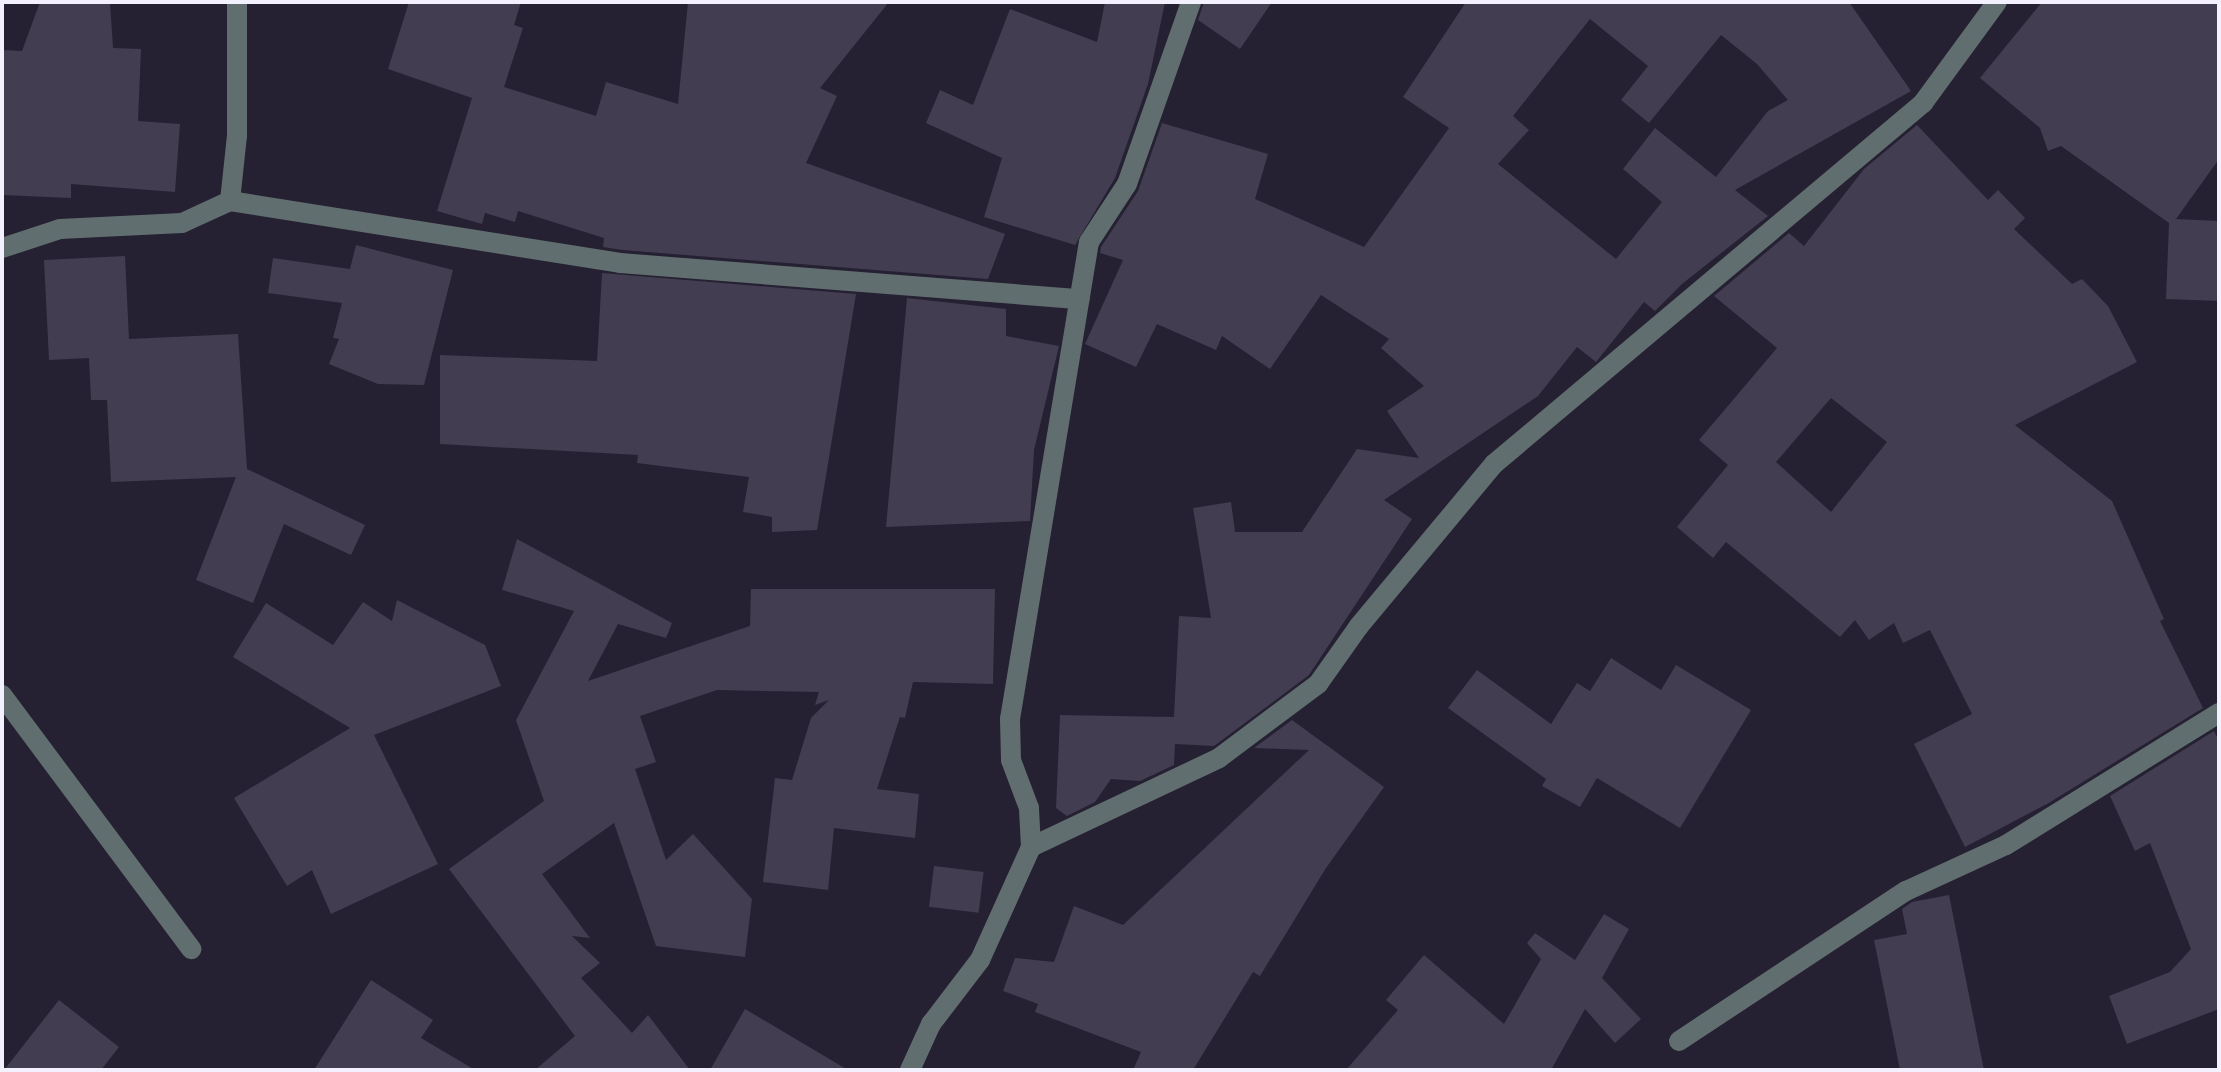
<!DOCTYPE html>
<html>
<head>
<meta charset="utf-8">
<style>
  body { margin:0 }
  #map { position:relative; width:2221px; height:1072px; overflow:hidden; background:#252032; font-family:Poppins,sans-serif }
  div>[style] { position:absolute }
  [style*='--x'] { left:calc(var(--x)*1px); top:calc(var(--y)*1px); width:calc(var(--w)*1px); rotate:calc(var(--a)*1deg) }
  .building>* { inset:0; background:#423d51; transform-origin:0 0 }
  .street>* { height:20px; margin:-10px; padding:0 10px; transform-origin:10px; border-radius:10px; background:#616e6f }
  span { translate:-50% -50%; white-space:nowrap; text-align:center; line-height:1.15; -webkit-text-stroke:8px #252032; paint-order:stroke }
  .frame { position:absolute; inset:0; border:4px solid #f4f1fe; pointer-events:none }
</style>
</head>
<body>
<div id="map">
  <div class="building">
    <i style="clip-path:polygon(40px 2px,110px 2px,113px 48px,141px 49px,138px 121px,180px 124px,175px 192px,71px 184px,71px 198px,2px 195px,2px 50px,22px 51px)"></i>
    <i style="clip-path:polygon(409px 2px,521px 2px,514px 25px,523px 28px,504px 87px,596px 116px,606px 82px,678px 104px,688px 2px,889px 2px,820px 88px,837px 96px,806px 163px,1005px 234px,988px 279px,622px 250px,603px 247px,604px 238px,518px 211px,515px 222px,485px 213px,482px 224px,437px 211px,472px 98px,388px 69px)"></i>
    <i style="clip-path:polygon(1105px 2px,1165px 2px,1148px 84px,1115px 178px,1075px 245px,984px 217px,1002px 158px,926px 123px,940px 90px,973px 105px,1010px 9px,1097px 42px)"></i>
    <i style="clip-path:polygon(1204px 2px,1272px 2px,1240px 49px,1198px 20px)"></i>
    <i style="clip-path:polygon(evenodd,1466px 2px,1849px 2px,1911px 91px,1735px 190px,1768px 216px,1682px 284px,1655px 311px,1644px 302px,1596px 362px,1577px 347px,1538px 396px,1384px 500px,1412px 519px,1309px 675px,1214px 746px,1175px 744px,1174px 765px,1140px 781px,1111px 779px,1095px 802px,1067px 816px,1056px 808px,1060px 715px,1174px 717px,1179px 616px,1211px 618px,1193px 508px,1231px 502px,1235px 532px,1302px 532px,1357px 449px,1419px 458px,1387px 411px,1424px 386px,1381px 348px,1389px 339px,1321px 295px,1270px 369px,1222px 336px,1216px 350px,1157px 324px,1136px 367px,1085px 344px,1123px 260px,1100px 253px,1101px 247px,1138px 191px,1162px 123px,1268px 154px,1255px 199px,1364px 247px,1449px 128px,1403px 97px,1466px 2px,1590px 19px,1648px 66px,1621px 100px,1649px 123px,1721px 35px,1757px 64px,1788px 100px,1768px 111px,1716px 177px,1655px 128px,1623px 169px,1662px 202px,1616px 259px,1498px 164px,1529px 130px,1513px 116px,1590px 19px)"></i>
    <i style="clip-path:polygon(2042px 2px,2219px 2px,2219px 159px,2176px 219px,2219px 221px,2219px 301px,2166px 299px,2169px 223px,2061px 146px,2048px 151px,2040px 128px,1980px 78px)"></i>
    <i style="clip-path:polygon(evenodd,1917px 125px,1988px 200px,1998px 190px,2025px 218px,2014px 229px,2072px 284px,2082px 279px,2108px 306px,2137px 362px,2015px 425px,2112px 501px,2164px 619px,2160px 621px,2203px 708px,2047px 804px,1965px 847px,1914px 744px,1972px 714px,1930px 630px,1903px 643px,1894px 623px,1869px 640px,1855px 620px,1840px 637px,1726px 542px,1713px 558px,1677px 527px,1728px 465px,1699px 440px,1777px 348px,1714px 296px,1789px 233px,1804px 246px,1864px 169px,1917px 125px,1831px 398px,1887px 442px,1831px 512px,1776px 462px,1831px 398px)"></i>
    <i style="clip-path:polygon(356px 245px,453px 270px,424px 385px,378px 384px,329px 364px,339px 339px,333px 338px,342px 303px,268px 293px,273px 258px,350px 269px)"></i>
    <i style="clip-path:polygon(125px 256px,129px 339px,238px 334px,247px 469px,365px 525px,351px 555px,284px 524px,253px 603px,196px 580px,236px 477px,111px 482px,107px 400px,91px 400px,89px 358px,49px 360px,44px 260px)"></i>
    <i style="clip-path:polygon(602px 273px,856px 294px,817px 530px,772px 532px,772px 517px,743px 512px,749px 477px,637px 463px,638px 455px,440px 444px,440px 355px,597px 361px)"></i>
    <i style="clip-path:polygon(907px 298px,1006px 309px,1006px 336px,1059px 346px,1034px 450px,1030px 521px,886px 527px)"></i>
    <i style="clip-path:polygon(517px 539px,672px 623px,666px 638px,618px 624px,588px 681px,750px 626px,751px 589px,995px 589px,993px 684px,913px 682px,905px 718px,900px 717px,877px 789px,919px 794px,915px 838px,834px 828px,828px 890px,763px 882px,775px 778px,792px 780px,811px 718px,829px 700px,815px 705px,819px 692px,717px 690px,640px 716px,656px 762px,635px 769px,666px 860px,693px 834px,752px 899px,745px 957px,656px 946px,614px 823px,542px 874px,590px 938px,572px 936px,600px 963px,581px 978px,632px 1033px,648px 1015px,690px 1070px,535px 1070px,575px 1036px,449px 869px,544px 801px,516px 720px,574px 611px,502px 590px)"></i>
    <i style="clip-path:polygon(397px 600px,485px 645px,501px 686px,374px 735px,438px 864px,331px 914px,312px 870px,287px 886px,234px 798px,350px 728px,233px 657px,266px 603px,333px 645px,363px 602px,392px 621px)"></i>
    <i style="clip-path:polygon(1611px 658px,1661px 690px,1676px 665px,1751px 710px,1680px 828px,1597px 778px,1580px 807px,1542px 786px,1546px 779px,1448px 708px,1477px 670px,1551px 724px,1577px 683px,1590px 691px)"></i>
    <i style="clip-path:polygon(1292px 720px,1384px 787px,1326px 868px,1260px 976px,1253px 972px,1193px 1070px,1133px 1070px,1141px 1052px,1035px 1012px,1038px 1004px,1003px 991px,1015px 958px,1054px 962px,1074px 906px,1123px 925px,1309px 750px,1254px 748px)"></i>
    <i style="clip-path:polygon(2214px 731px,2219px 741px,2219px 1009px,2127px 1044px,2109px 996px,2170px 972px,2191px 949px,2150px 843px,2135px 851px,2110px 796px)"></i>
    <i style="left:934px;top:866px;width:50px;height:41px;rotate:7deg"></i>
    <i style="clip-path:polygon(1949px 895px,1984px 1070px,1900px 1070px,1874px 940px,1907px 934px,1902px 909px,1912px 902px)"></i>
    <i style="clip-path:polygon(1604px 914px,1629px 929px,1602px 978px,1641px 1019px,1615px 1043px,1585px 1009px,1551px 1070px,1346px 1070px,1398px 1010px,1386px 1000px,1424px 955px,1504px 1024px,1541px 959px,1527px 943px,1535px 933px,1575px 960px)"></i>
    <i style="clip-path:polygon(371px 980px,433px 1020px,421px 1038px,475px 1070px,314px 1070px)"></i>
    <i style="clip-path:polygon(59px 1000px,119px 1047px,101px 1070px,4px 1070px)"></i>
    <i style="clip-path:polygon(745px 1009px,848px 1070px,710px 1070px)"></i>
  </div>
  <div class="street">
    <i style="--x:230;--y:201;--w:395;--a:9"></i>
    <i style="--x:620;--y:263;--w:461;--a:4.5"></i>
    <i style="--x:2;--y:248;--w:61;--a:-18.1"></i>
    <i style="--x:60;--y:229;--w:122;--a:-2.8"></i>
    <i style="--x:182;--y:223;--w:53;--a:-24.6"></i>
    <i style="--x:230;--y:201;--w:65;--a:-83.9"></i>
    <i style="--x:237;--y:136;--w:134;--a:-90"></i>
    <i style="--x:2;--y:695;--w:317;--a:53.3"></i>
    <i style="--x:1031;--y:847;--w:208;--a:-25.3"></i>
    <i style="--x:1219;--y:758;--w:124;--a:-36.8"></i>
    <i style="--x:1318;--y:684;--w:71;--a:-54.7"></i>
    <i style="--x:1359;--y:626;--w:211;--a:-50.2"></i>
    <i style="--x:1494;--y:464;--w:561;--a:-40.08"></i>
    <i style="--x:1923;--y:103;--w:125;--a:-53.8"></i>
    <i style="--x:1679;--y:1041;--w:272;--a:-33.5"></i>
    <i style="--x:1906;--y:891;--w:110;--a:-24.7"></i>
    <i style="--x:2006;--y:845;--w:251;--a:-31.8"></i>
    <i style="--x:910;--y:1070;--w:51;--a:-65.5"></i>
    <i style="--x:931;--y:1024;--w:81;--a:-52.6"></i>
    <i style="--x:980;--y:960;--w:124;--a:-65.7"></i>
    <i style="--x:1031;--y:847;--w:39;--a:-93"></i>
    <i style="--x:1029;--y:808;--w:51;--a:-110.6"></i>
    <i style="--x:1011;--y:760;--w:41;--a:-91.4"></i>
    <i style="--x:1010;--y:719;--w:483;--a:-80.6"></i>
    <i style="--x:1089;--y:242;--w:69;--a:-56.8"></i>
    <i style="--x:1127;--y:184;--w:193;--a:-70.6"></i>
  </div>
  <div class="frame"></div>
</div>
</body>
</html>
